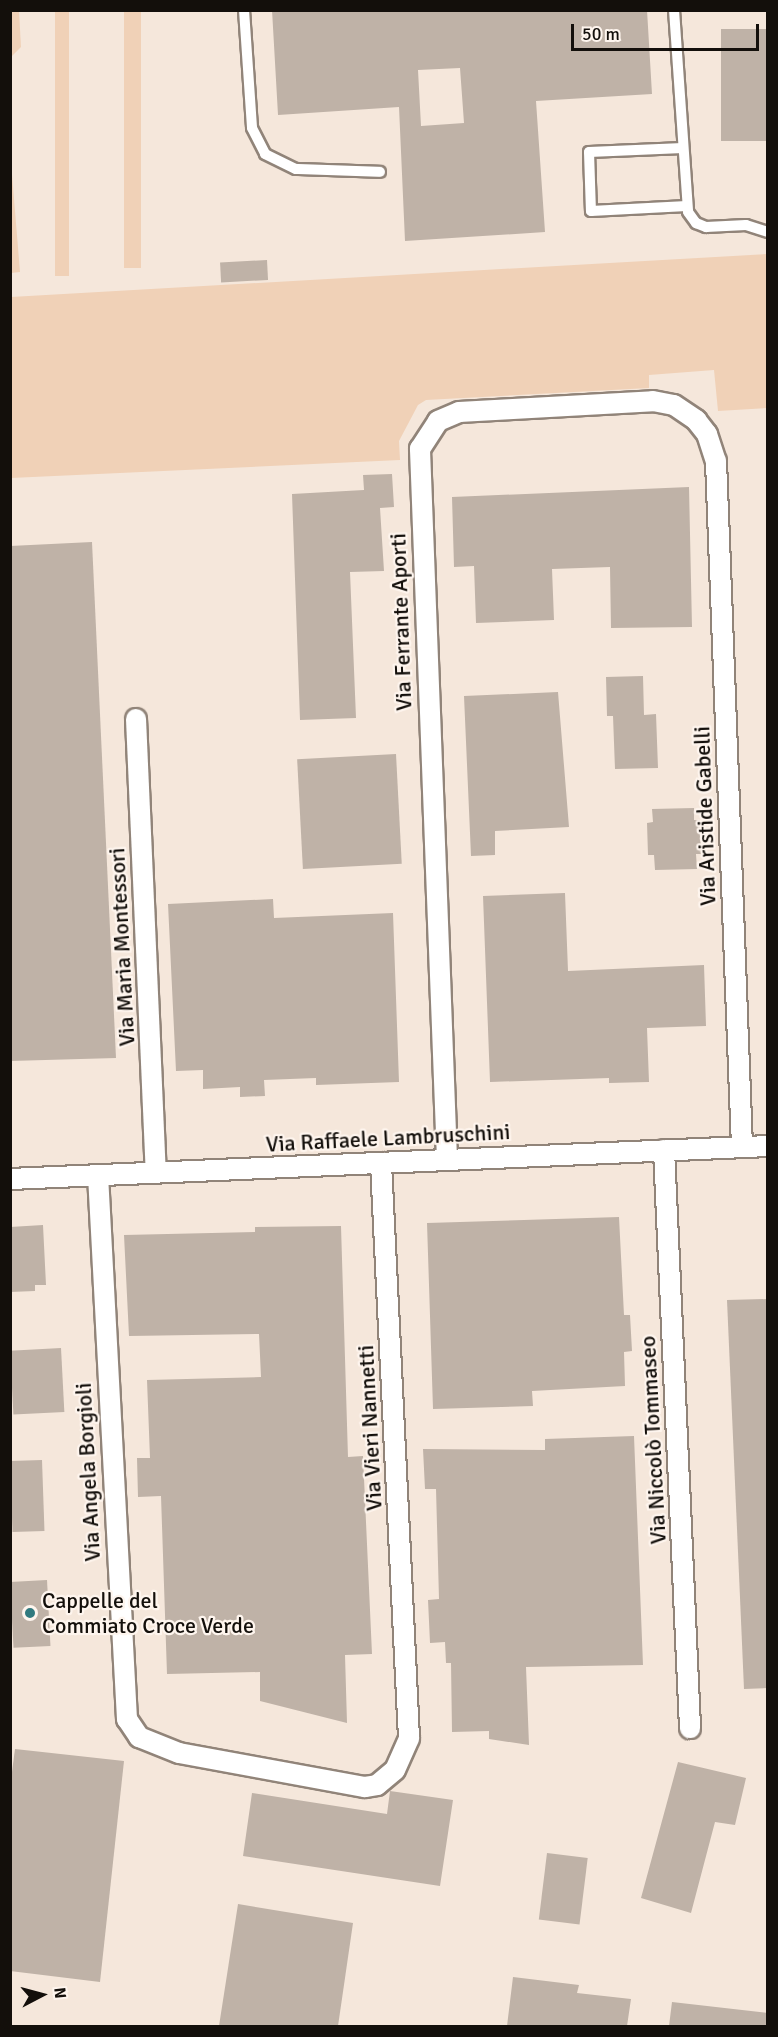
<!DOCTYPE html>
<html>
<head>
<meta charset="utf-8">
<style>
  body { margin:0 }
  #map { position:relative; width:778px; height:2037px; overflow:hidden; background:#f5e7db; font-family:Signika,sans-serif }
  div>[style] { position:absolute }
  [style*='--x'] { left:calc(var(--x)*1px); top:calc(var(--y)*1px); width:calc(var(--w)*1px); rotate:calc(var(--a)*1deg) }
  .green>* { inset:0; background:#f0d1b7; transform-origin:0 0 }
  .building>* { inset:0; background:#bfb2a7; transform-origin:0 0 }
  .roads { filter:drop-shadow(2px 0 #918479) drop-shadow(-2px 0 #918479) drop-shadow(0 2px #918479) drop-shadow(0 -2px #918479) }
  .service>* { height:10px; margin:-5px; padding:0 5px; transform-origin:5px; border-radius:5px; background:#fff }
  .minor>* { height:20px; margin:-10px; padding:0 10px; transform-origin:10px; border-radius:10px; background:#fff }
  .dots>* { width:16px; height:16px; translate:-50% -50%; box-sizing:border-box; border:3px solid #fef5ee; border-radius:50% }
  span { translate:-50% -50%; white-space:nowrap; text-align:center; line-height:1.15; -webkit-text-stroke:4.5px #fef5ee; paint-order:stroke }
  .street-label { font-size:22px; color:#130f0b }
  .poi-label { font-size:22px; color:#130f0b }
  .left { translate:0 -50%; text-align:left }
  .frame { position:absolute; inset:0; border:12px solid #130f0b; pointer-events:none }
  .north { position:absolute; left:12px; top:1965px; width:60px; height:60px; -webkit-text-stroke:4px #fef5ee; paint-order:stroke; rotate:84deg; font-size:16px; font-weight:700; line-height:24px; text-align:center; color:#130f0b }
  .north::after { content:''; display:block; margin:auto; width:21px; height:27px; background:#130f0b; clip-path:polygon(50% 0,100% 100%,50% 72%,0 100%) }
  .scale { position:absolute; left:571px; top:24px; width:188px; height:27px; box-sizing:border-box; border:3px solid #130f0b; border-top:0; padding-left:8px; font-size:18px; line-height:21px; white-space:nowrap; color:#130f0b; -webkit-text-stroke:4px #fef5ee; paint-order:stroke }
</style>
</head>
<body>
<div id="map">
  <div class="green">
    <i style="clip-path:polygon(11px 10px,19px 11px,21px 47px,11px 57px)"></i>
    <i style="left:55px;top:11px;width:14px;height:265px"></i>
    <i style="left:124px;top:11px;width:17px;height:257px"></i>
    <i style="clip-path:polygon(10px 150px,20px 272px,11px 273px)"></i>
    <i style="clip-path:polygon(767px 254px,767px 408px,718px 411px,714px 370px,649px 375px,649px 388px,426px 400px,418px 405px,399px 441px,400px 460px,11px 478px,11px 297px)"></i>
  </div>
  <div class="building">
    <i style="clip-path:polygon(evenodd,272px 10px,647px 10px,652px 94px,536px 101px,545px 232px,405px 241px,399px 107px,278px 115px,272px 10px,460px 68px,464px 123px,421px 126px,418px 70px,460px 68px)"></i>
    <i style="left:768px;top:29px;width:112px;height:47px;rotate:90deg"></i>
    <i style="left:267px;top:260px;width:20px;height:47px;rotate:87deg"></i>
    <i style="clip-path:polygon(392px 474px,394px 507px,380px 508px,384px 571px,350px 572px,356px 718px,300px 720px,292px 494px,364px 490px,363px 475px)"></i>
    <i style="clip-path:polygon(689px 487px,692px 627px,611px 628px,610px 567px,552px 569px,554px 620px,476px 623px,474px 566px,454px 567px,452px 497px)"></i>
    <i style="clip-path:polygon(92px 542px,116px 1058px,10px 1061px,10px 546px)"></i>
    <i style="clip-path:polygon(643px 676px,644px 715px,656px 714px,658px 768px,615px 769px,613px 716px,607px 716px,606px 677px)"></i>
    <i style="clip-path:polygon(558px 692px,569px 827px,495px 831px,495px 855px,471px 856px,464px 696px)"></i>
    <i style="left:396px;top:754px;width:110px;height:99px;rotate:87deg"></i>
    <i style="clip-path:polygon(694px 808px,694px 820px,700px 820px,701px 854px,696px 854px,697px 869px,655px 870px,654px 855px,648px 855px,647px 823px,653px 822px,652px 809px)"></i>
    <i style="clip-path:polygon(565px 893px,568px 971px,704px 965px,706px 1026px,647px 1028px,649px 1082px,609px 1083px,609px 1078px,490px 1082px,483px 896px)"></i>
    <i style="clip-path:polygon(273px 899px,274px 918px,393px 913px,399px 1082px,316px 1085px,316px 1078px,264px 1080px,265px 1096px,240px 1097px,240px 1087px,203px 1089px,203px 1070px,176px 1071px,168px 904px)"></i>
    <i style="clip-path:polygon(619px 1217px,624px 1315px,630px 1315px,632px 1351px,624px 1352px,625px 1386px,532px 1391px,533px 1406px,433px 1409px,427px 1223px)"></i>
    <i style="clip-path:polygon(43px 1225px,46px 1285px,35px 1285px,35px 1291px,10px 1292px,10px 1227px)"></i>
    <i style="clip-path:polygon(341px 1226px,348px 1457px,363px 1456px,372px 1654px,345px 1655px,347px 1723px,260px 1701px,260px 1672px,167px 1674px,161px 1496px,138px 1497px,137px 1458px,150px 1458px,147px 1380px,261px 1377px,259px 1334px,129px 1336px,124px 1235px,255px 1232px,255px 1227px)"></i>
    <i style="clip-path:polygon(768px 1299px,768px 1688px,744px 1689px,727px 1300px)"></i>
    <i style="left:61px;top:1348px;width:64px;height:51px;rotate:87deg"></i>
    <i style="clip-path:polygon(634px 1436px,643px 1665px,526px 1667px,529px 1745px,489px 1739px,489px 1731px,452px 1732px,451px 1663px,446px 1663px,445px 1642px,430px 1643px,428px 1600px,439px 1599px,436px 1489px,425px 1489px,423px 1449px,545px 1450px,545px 1439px)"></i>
    <i style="left:42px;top:1460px;width:71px;height:32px;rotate:88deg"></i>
    <i style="left:47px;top:1580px;width:66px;height:37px;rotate:87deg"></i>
    <i style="clip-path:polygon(15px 1749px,124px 1761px,100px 1982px,10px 1971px,10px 1787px)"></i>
    <i style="clip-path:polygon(678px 1762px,746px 1778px,735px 1825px,715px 1822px,691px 1913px,641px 1898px)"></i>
    <i style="clip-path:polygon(390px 1791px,453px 1800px,440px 1886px,243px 1856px,252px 1793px,387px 1814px)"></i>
    <i style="left:547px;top:1853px;width:41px;height:67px;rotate:7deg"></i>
    <i style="clip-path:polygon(238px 1904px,353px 1923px,338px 2026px,219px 2026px)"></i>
    <i style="clip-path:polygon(513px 1977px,579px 1985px,577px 1993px,631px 1999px,627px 2026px,507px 2026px)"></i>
    <i style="clip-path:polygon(672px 2002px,768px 2013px,768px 2026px,669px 2026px)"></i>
  </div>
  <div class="roads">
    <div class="service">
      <i style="--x:244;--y:10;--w:118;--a:86.1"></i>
      <i style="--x:252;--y:128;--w:29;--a:63"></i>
      <i style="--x:265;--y:154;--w:34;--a:26"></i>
      <i style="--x:296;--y:169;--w:84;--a:2"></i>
      <i style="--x:674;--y:10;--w:202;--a:86"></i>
      <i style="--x:688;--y:212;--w:14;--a:54"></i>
      <i style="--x:696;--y:223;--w:11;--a:22"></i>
      <i style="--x:706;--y:227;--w:40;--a:-2.9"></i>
      <i style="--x:746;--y:225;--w:23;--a:18"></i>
      <i style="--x:683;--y:148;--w:94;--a:177.6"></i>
      <i style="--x:589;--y:152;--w:59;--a:88.1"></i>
      <i style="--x:591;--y:211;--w:96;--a:-3"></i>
    </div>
    <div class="minor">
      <i style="--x:136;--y:719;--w:453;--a:87.5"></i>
      <i style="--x:664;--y:1150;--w:579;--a:87.42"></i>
      <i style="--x:447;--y:1159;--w:711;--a:-92.18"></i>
      <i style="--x:420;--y:449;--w:33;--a:-57"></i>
      <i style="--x:438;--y:421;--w:23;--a:-23"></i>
      <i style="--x:459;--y:412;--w:194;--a:-3.2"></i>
      <i style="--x:653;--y:401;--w:21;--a:11"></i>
      <i style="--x:674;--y:405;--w:27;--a:34"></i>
      <i style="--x:696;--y:420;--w:18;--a:52"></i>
      <i style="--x:707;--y:434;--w:28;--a:72"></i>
      <i style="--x:716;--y:461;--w:686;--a:87.83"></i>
      <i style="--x:98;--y:1175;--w:545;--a:86.95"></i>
      <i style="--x:127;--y:1719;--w:22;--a:56"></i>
      <i style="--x:139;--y:1737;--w:43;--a:21.8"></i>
      <i style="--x:179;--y:1753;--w:189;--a:10.4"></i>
      <i style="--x:365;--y:1787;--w:12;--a:-9"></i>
      <i style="--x:377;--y:1785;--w:23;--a:-40"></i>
      <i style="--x:395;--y:1770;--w:35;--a:-66"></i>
      <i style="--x:409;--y:1738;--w:576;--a:-92.79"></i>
      <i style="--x:10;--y:1179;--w:759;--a:-2.49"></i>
    </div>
  </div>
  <div class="dots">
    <i style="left:30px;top:1613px;background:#317a7f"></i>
  </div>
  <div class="street-label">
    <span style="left:401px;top:622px;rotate:-92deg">Via Ferrante Aporti</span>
    <span style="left:705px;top:816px;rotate:-92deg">Via Aristide Gabelli</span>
    <span style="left:122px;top:947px;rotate:-93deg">Via Maria Montessori</span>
    <span style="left:388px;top:1138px;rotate:-3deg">Via Raffaele Lambruschini</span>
    <span style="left:370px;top:1428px;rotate:-93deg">Via Vieri Nannetti</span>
    <span style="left:653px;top:1440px;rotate:-93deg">Via Niccolò Tommaseo</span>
    <span style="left:88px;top:1472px;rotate:-93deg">Via Angela Borgioli</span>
  </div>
  <div class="poi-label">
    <span class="left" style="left:42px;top:1613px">Cappelle del<br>Commiato Croce Verde</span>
  </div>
  <div class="frame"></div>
  <div class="north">N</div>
  <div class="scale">50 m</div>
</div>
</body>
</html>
